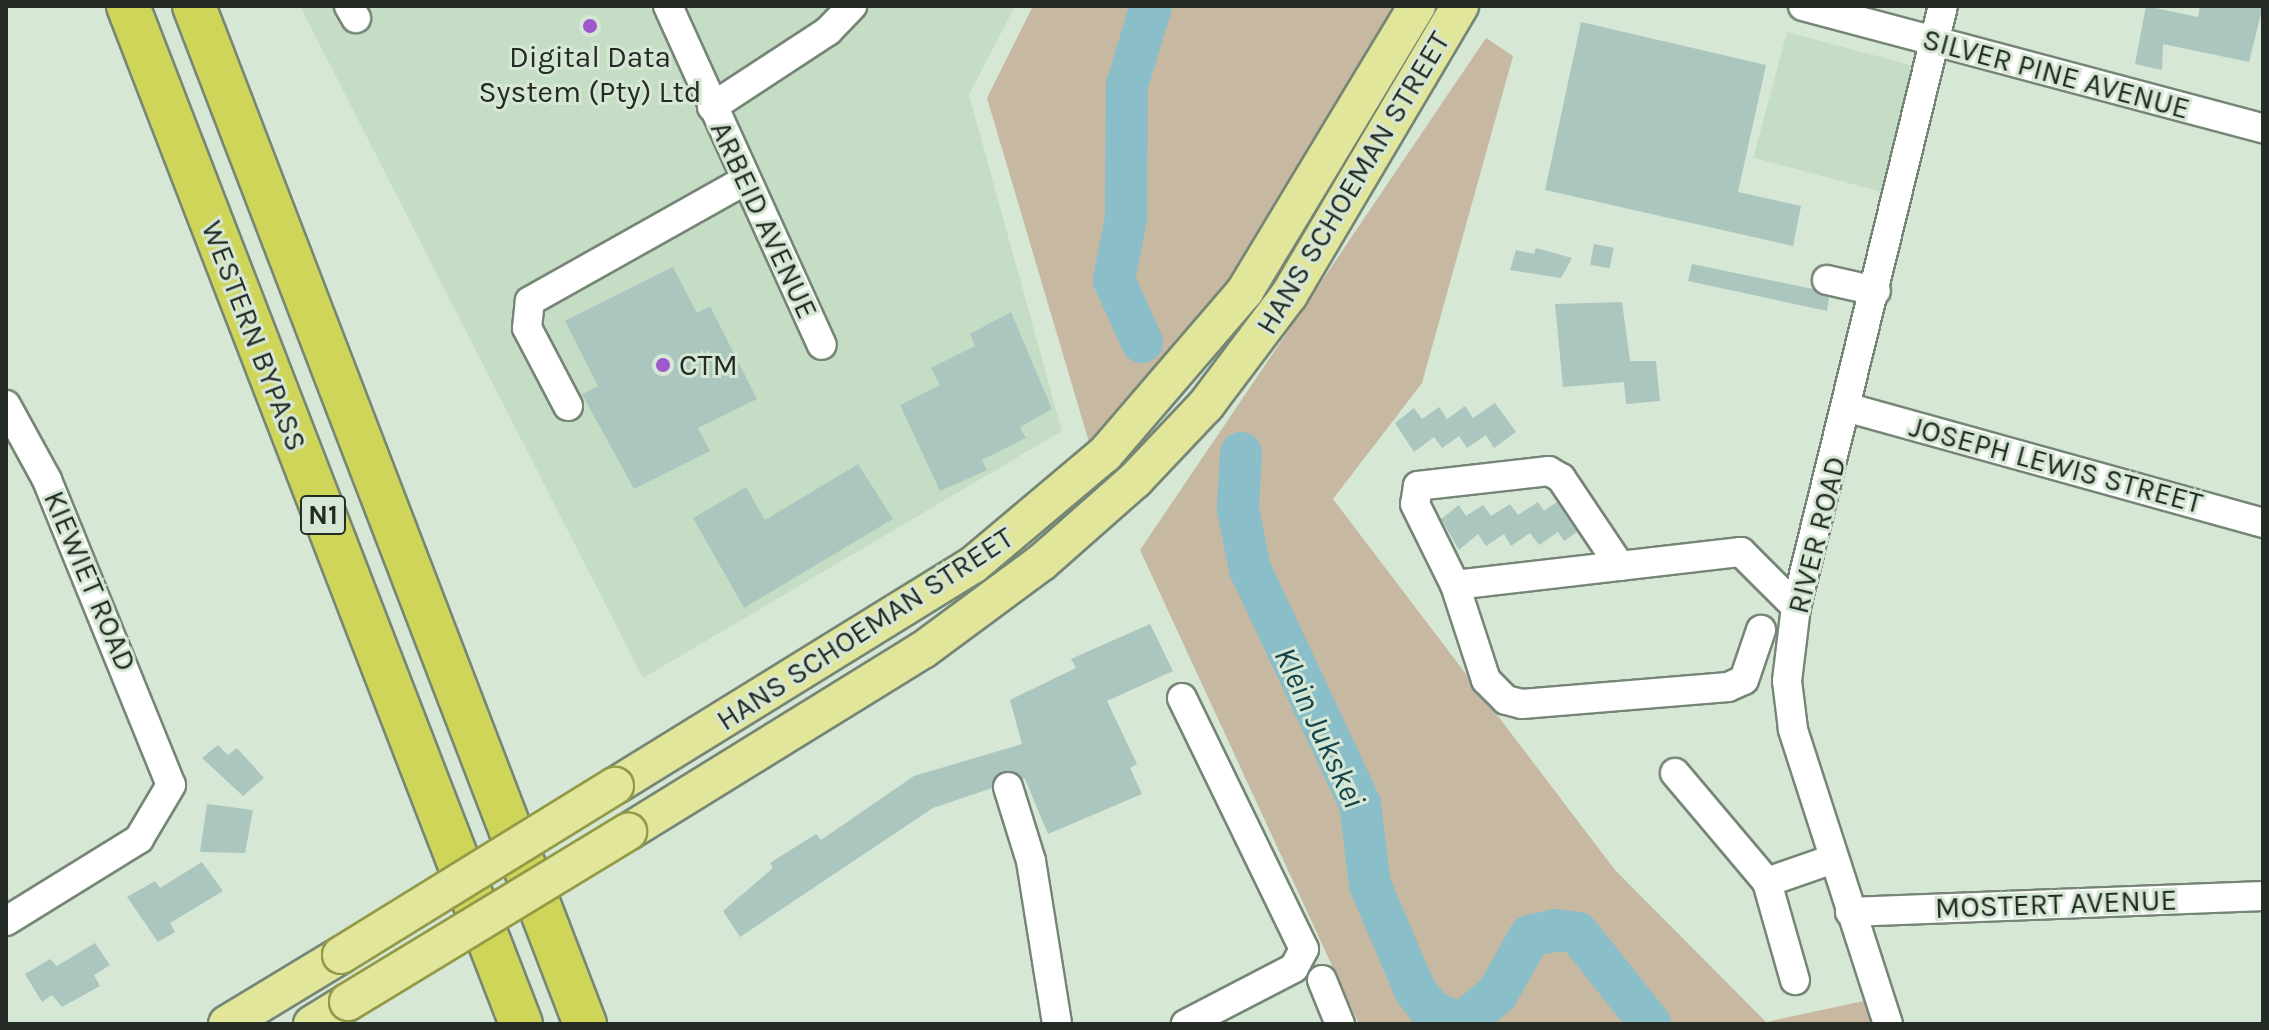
<!DOCTYPE html>
<html>
<head>
<meta charset="utf-8">
<style>
  body { margin:0 }
  #map { position:relative; width:2269px; height:1030px; overflow:hidden; background:#d6e7d5; font-family:Karla,sans-serif }
  div>[style] { position:absolute }
  [style*='--x'] { left:calc(var(--x)*1px); top:calc(var(--y)*1px); width:calc(var(--w)*1px); rotate:calc(var(--a)*1deg) }
  .built>* { inset:0; background:#c6ddc5; transform-origin:0 0 }
  .green>* { inset:0; background:#c7b8a1 }
  .river>* { height:42px; margin:-21px; padding:0 21px; transform-origin:21px; border-radius:21px; background:#8abec8 }
  .building>* { inset:0; background:#abc6be; transform-origin:0 0 }
  .roads { filter:drop-shadow(2px 0 #768676) drop-shadow(-2px 0 #768676) drop-shadow(0 2px #768676) drop-shadow(0 -2px #768676) }
  .minor>* { height:28px; margin:-14px; padding:0 14px; transform-origin:14px; border-radius:14px; background:#fff }
  .major>* { height:36px; margin:-18px; padding:0 18px; transform-origin:18px; border-radius:18px; background:#e2e69b }
  .highway>* { height:42px; margin:-21px; padding:0 21px; transform-origin:21px; border-radius:21px; background:#cfd558 }
  .bridges { filter:drop-shadow(2px 0 #939a46) drop-shadow(-2px 0 #939a46) drop-shadow(0 2px #939a46) drop-shadow(0 -2px #939a46) }
  .major-bridge>* { height:36px; margin:-18px; padding:0 18px; transform-origin:18px; border-radius:18px; background:#e2e69b }
  .dots>* { width:22px; height:22px; translate:-50% -50%; box-sizing:border-box; border:4px solid #d6e7d5; border-radius:50% }
  span { translate:-50% -50%; white-space:nowrap; text-align:center; line-height:1.15; -webkit-text-stroke:6px #d6e7d5; paint-order:stroke }
  .shield-label span { padding:2px 6px; background:#d6e7d5; border:2px solid; border-radius:6px; -webkit-text-stroke-width:0 }
  .shield-label { font-size:28px; color:#242b24; font-weight:700 }
  .poi-label { font-size:30px; color:#242b24 }
  .left { translate:0 -50%; text-align:left }
  .street-label { font-size:30px; color:#242b24 }
  .water-label { font-size:32px; color:#14444c; font-style:italic }
  .frame { position:absolute; inset:0; border:8px solid #242b24; pointer-events:none }
</style>
</head>
<body>
<div id="map">
  <div class="built">
    <i style="clip-path:polygon(300px 6px,1015px 6px,969px 95px,1062px 431px,643px 678px)"></i>
    <i style="left:1787px;top:32px;width:146px;height:130px;rotate:15deg"></i>
  </div>
  <div class="green">
    <i style="clip-path:polygon(1033px 6px,1391px 6px,1390px 23px,1249px 255px,1089px 442px,987px 98px)"></i>
    <i style="clip-path:polygon(1486px 38px,1513px 56px,1422px 383px,1333px 499px,1615px 870px,1766px 1022px,1873px 999px,1882px 1024px,1359px 1024px,1140px 550px)"></i>
  </div>
  <div class="river">
    <i style="--x:1142;--y:342;--w:68;--a:-114.3"></i>
    <i style="--x:1114;--y:280;--w:63;--a:-79"></i>
    <i style="--x:1126;--y:218;--w:133;--a:-89.6"></i>
    <i style="--x:1127;--y:85;--w:83;--a:-73.1"></i>
    <i style="--x:1241;--y:453;--w:56;--a:93.1"></i>
    <i style="--x:1238;--y:509;--w:61;--a:78.7"></i>
    <i style="--x:1250;--y:569;--w:259;--a:64.9"></i>
    <i style="--x:1360;--y:804;--w:82;--a:83"></i>
    <i style="--x:1370;--y:885;--w:114;--a:66.8"></i>
    <i style="--x:1415;--y:990;--w:26;--a:53"></i>
    <i style="--x:1431;--y:1011;--w:32;--a:24"></i>
    <i style="--x:1460;--y:1024;--w:48;--a:-39"></i>
    <i style="--x:1497;--y:994;--w:67;--a:-60.4"></i>
    <i style="--x:1530;--y:936;--w:27;--a:-13"></i>
    <i style="--x:1556;--y:930;--w:22;--a:8"></i>
    <i style="--x:1578;--y:933;--w:116;--a:51.6"></i>
  </div>
  <div class="building">
    <i style="clip-path:polygon(2146px 6px,2198px 17px,2200px 6px,2263px 6px,2249px 62px,2163px 44px,2162px 70px,2135px 64px)"></i>
    <i style="clip-path:polygon(1581px 22px,1766px 65px,1738px 192px,1801px 206px,1793px 246px,1545px 190px)"></i>
    <i style="left:1594px;top:244px;width:20px;height:21px;rotate:11deg"></i>
    <i style="clip-path:polygon(1536px 248px,1572px 258px,1561px 278px,1510px 270px,1516px 250px,1534px 254px)"></i>
    <i style="clip-path:polygon(1692px 264px,1813px 289px,1829px 298px,1827px 311px,1688px 281px)"></i>
    <i style="clip-path:polygon(673px 267px,697px 313px,710px 306px,757px 399px,698px 428px,710px 451px,634px 489px,582px 394px,598px 386px,565px 321px)"></i>
    <i style="clip-path:polygon(1622px 302px,1630px 361px,1656px 361px,1660px 401px,1626px 404px,1624px 382px,1563px 387px,1555px 304px)"></i>
    <i style="clip-path:polygon(1011px 312px,1052px 409px,1020px 427px,1026px 438px,982px 460px,987px 470px,940px 491px,900px 405px,940px 385px,931px 368px,975px 346px,970px 334px)"></i>
    <i style="clip-path:polygon(1495px 403px,1516px 432px,1494px 448px,1486px 435px,1467px 448px,1459px 436px,1442px 448px,1434px 437px,1414px 452px,1395px 423px,1414px 408px,1422px 419px,1439px 407px,1447px 419px,1465px 406px,1473px 418px)"></i>
    <i style="clip-path:polygon(858px 464px,893px 519px,744px 608px,693px 518px,746px 487px,765px 520px)"></i>
    <i style="clip-path:polygon(1538px 502px,1544px 511px,1557px 502px,1577px 532px,1564px 541px,1558px 532px,1539px 545px,1530px 533px,1511px 546px,1504px 534px,1486px 546px,1478px 534px,1459px 550px,1441px 519px,1459px 505px,1466px 516px,1483px 505px,1491px 516px,1510px 504px,1518px 515px)"></i>
    <i style="clip-path:polygon(1150px 624px,1173px 671px,1107px 701px,1137px 764px,1130px 768px,1142px 794px,1048px 834px,1025px 779px,1002px 771px,992px 788px,933px 808px,740px 937px,723px 911px,773px 868px,770px 863px,816px 834px,821px 840px,914px 776px,1022px 744px,1010px 700px,1076px 668px,1071px 659px)"></i>
    <i style="clip-path:polygon(218px 745px,228px 755px,237px 748px,264px 778px,243px 796px,202px 758px)"></i>
    <i style="clip-path:polygon(207px 804px,253px 810px,245px 853px,200px 852px)"></i>
    <i style="clip-path:polygon(202px 862px,223px 891px,170px 923px,175px 932px,158px 942px,127px 897px,155px 881px,160px 888px)"></i>
    <i style="clip-path:polygon(95px 943px,110px 965px,94px 975px,100px 986px,62px 1007px,52px 995px,42px 1002px,25px 974px,50px 959px,57px 966px)"></i>
  </div>
  <div class="roads">
    <div class="minor">
      <i style="--x:349;--y:6;--w:14;--a:60"></i>
      <i style="--x:668;--y:6;--w:372;--a:65.6"></i>
      <i style="--x:1803;--y:6;--w:476;--a:14.9"></i>
      <i style="--x:712;--y:107;--w:139;--a:-33.2"></i>
      <i style="--x:828;--y:31;--w:35;--a:-46"></i>
      <i style="--x:1827;--y:280;--w:50;--a:12.7"></i>
      <i style="--x:6;--y:405;--w:85;--a:61.3"></i>
      <i style="--x:47;--y:480;--w:329;--a:67.9"></i>
      <i style="--x:171;--y:785;--w:63;--a:120.7"></i>
      <i style="--x:139;--y:839;--w:156;--a:148.3"></i>
      <i style="--x:568;--y:406;--w:88;--a:-117.7"></i>
      <i style="--x:527;--y:328;--w:27;--a:-84"></i>
      <i style="--x:530;--y:301;--w:245;--a:-29.3"></i>
      <i style="--x:1849;--y:408;--w:430;--a:15.5"></i>
      <i style="--x:1620;--y:566;--w:106;--a:-123.8"></i>
      <i style="--x:1561;--y:478;--w:14;--a:-150"></i>
      <i style="--x:1549;--y:471;--w:132;--a:173.5"></i>
      <i style="--x:1418;--y:486;--w:18;--a:99"></i>
      <i style="--x:1415;--y:504;--w:90;--a:63.7"></i>
      <i style="--x:1455;--y:585;--w:288;--a:-6.6"></i>
      <i style="--x:1741;--y:552;--w:78;--a:45"></i>
      <i style="--x:1455;--y:585;--w:100;--a:71.9"></i>
      <i style="--x:1486;--y:680;--w:28;--a:45"></i>
      <i style="--x:1506;--y:700;--w:16;--a:14"></i>
      <i style="--x:1522;--y:704;--w:207;--a:-4.7"></i>
      <i style="--x:1728;--y:687;--w:17;--a:-24"></i>
      <i style="--x:1744;--y:680;--w:53;--a:-71.2"></i>
      <i style="--x:1182;--y:698;--w:279;--a:64.1"></i>
      <i style="--x:1304;--y:949;--w:21;--a:118"></i>
      <i style="--x:1294;--y:968;--w:122;--a:152.6"></i>
      <i style="--x:1675;--y:773;--w:143;--a:49.8"></i>
      <i style="--x:1767;--y:882;--w:102;--a:74.1"></i>
      <i style="--x:1008;--y:787;--w:77;--a:72.7"></i>
      <i style="--x:1031;--y:861;--w:165;--a:80.9"></i>
      <i style="--x:1767;--y:882;--w:70;--a:-19.2"></i>
      <i style="--x:1850;--y:912;--w:413;--a:-2.2"></i>
      <i style="--x:1322;--y:980;--w:48;--a:67.8"></i>
      <i style="--x:1888;--y:1024;--w:310;--a:-107.9"></i>
      <i style="--x:1793;--y:729;--w:48;--a:-97.1"></i>
      <i style="--x:1787;--y:681;--w:75;--a:-83.1"></i>
      <i style="--x:1796;--y:607;--w:619;--a:-76.26"></i>
    </div>
    <div class="major">
      <i style="--x:615;--y:786;--w:421;--a:-31.7"></i>
      <i style="--x:973;--y:565;--w:172;--a:-40.1"></i>
      <i style="--x:1105;--y:454;--w:215;--a:-49.3"></i>
      <i style="--x:1245;--y:291;--w:333;--a:-58.9"></i>
      <i style="--x:628;--y:832;--w:347;--a:-31.7"></i>
      <i style="--x:923;--y:650;--w:148;--a:-36.5"></i>
      <i style="--x:1042;--y:562;--w:124;--a:-41.4"></i>
      <i style="--x:1135;--y:480;--w:103;--a:-46.6"></i>
      <i style="--x:1206;--y:405;--w:138;--a:-53"></i>
      <i style="--x:1289;--y:295;--w:336;--a:-59.4"></i>
      <i style="--x:227;--y:1024;--w:133;--a:-31.2"></i>
      <i style="--x:312;--y:1024;--w:42;--a:-31.4"></i>
    </div>
    <div class="highway">
      <i style="--x:128;--y:6;--w:1091;--a:68.89"></i>
      <i style="--x:194;--y:6;--w:1091;--a:68.99"></i>
    </div>
  </div>
  <div class="bridges">
    <div class="major-bridge">
      <i style="--x:341;--y:955;--w:322;--a:-31.7"></i>
      <i style="--x:348;--y:1002;--w:328;--a:-31.3"></i>
    </div>
  </div>
  <div class="dots">
    <i style="left:590px;top:26px;background:#9e58cc"></i>
    <i style="left:663px;top:365px;background:#9e58cc"></i>
  </div>
  <div class="shield-label">
    <span style="left:323px;top:515px">N1</span>
  </div>
  <div class="poi-label">
    <span style="left:590px;top:74px">Digital Data<br>System (Pty) Ltd</span>
    <span class="left" style="left:679px;top:365px">CTM</span>
  </div>
  <div class="street-label">
    <span style="left:2056px;top:74px;rotate:15deg">SILVER PINE AVENUE</span>
    <span style="left:1353px;top:183px;rotate:-59deg">HANS SCHOEMAN STREET</span>
    <span style="left:764px;top:220px;rotate:65deg">ARBEID AVENUE</span>
    <span style="left:254px;top:336px;rotate:69deg">WESTERN BYPASS</span>
    <span style="left:2056px;top:465px;rotate:15deg">JOSEPH LEWIS STREET</span>
    <span style="left:1817px;top:535px;rotate:-76deg">RIVER ROAD</span>
    <span style="left:90px;top:581px;rotate:67deg">KIEWIET ROAD</span>
    <span style="left:865px;top:629px;rotate:-33deg">HANS SCHOEMAN STREET</span>
    <span style="left:2056px;top:904px;rotate:-2deg">MOSTERT AVENUE</span>
  </div>
  <div class="water-label">
    <span style="left:1319px;top:728px;rotate:65deg">Klein Jukskei</span>
  </div>
  <div class="frame"></div>
</div>
</body>
</html>
